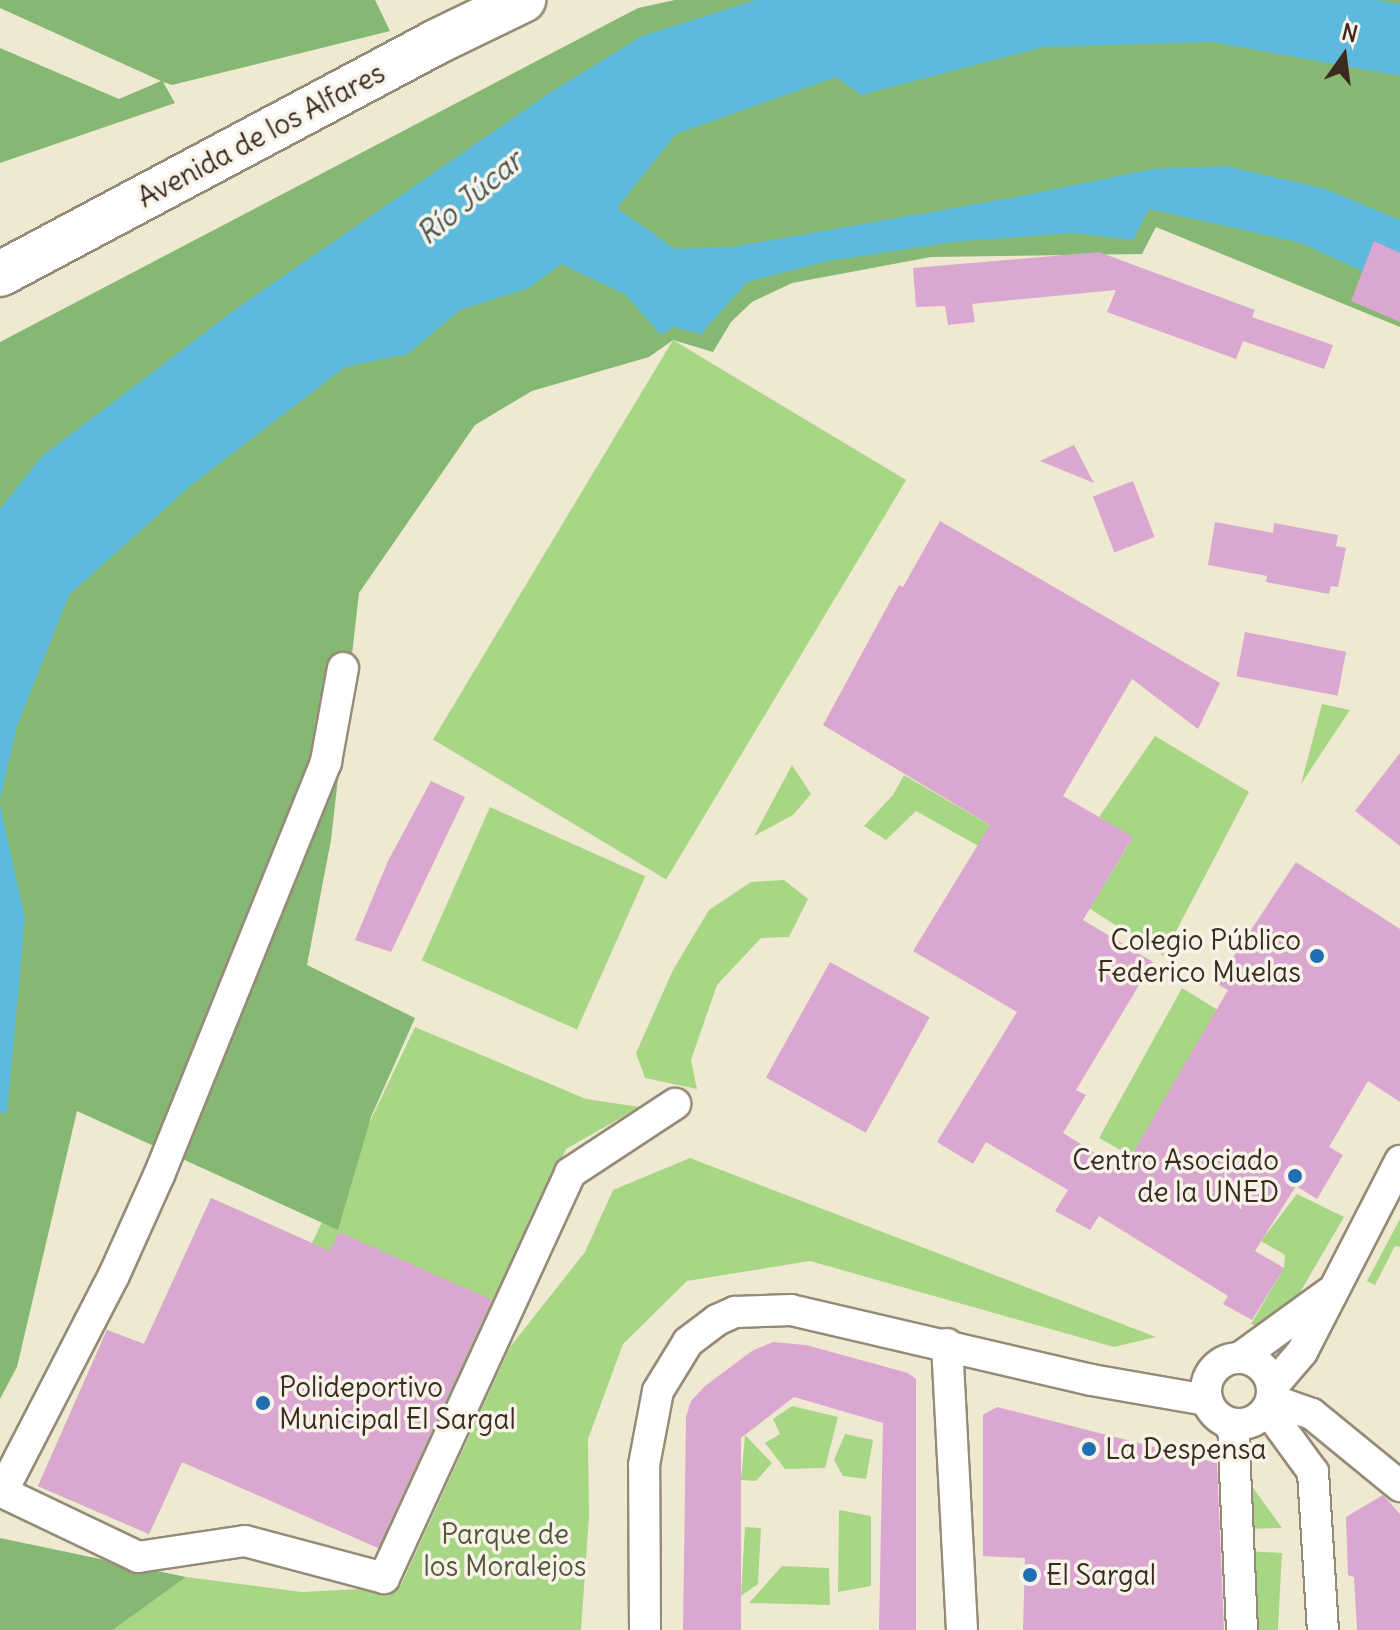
<!DOCTYPE html>
<html>
<head>
<meta charset="utf-8">
<style>
  body { margin:0 }
  #map { position:relative; width:1400px; height:1630px; overflow:hidden; background:#f0e9d1; font-family:Delius,sans-serif }
  div>[style] { position:absolute }
  [style*='--x'] { left:calc(var(--x)*1px); top:calc(var(--y)*1px); width:calc(var(--w)*1px); rotate:calc(var(--a)*1deg) }
  .green>* { inset:0; background:#a7d785; transform-origin:0 0 }
  .forest>* { inset:0; background:#85b872 }
  .water>* { inset:0; background:#5ebadc }
  .building>* { inset:0; background:#daa7d1; transform-origin:0 0 }
  .roads { filter:drop-shadow(2px 0 #968a78) drop-shadow(-2px 0 #968a78) drop-shadow(0 2px #968a78) drop-shadow(0 -2px #968a78) }
  .street>* { height:30px; margin:-15px; padding:0 15px; transform-origin:15px; border-radius:15px; background:#fff }
  .street>.ring { margin:-15px; padding:0; box-sizing:content-box; background:none; border:30px solid #fff; border-radius:50% }
  .secondary>* { height:44px; margin:-22px; padding:0 22px; transform-origin:22px; border-radius:22px; background:#fff }
  .dots>* { width:22px; height:22px; translate:-50% -50%; box-sizing:border-box; border:4px solid #f7f3e8; border-radius:50% }
  span { translate:-50% -50%; white-space:nowrap; text-align:center; line-height:1.15; -webkit-text-stroke:7px #f7f3e8; paint-order:stroke }
  .street-label { font-size:28px; color:#3b2a1e }
  .poi-label { font-size:28px; color:#3b2a1e }
  .right { translate:-100% -50%; text-align:right }
  .left { translate:0 -50%; text-align:left }
  .park-label { font-size:28px; color:#565538 }
  .water-label { font-size:30px; color:#465557; font-style:italic }
  .north { position:absolute; left:1304px; top:16px; width:80px; height:80px; -webkit-text-stroke:6px #f7f3e8; paint-order:stroke; rotate:14deg; font-size:22px; font-weight:700; line-height:32px; text-align:center; color:#3b2a1e }
  .north::after { content:''; display:block; margin:auto; width:28px; height:36px; background:#3b2a1e; clip-path:polygon(50% 0,100% 100%,50% 72%,0 100%) }
</style>
</head>
<body>
<div id="map">
  <div class="green">
    <i style="left:673px;top:340px;width:272px;height:466px;rotate:31deg"></i>
    <i style="clip-path:polygon(1322px 704px,1350px 710px,1301px 784px)"></i>
    <i style="clip-path:polygon(1155px 736px,1249px 792px,1163px 956px,1089px 908px,916px 811px,886px 840px,864px 826px,893px 795px,904px 775px,1101px 890px,1132px 839px,1099px 817px)"></i>
    <i style="clip-path:polygon(792px 765px,811px 794px,793px 815px,754px 836px)"></i>
    <i style="left:490px;top:807px;width:170px;height:168px;rotate:24deg"></i>
    <i style="clip-path:polygon(784px 880px,808px 899px,789px 937px,761px 938px,717px 985px,691px 1060px,697px 1089px,645px 1078px,636px 1053px,673px 970px,709px 910px,751px 882px)"></i>
    <i style="clip-path:polygon(1182px 988px,1301px 1061px,1131px 1156px,1099px 1138px)"></i>
    <i style="clip-path:polygon(415px 1027px,586px 1099px,640px 1107px,566px 1149px,384px 1550px,182px 1462px,149px 1534px,38px 1486px,107px 1330px,144px 1344px,211px 1198px,312px 1243px)"></i>
    <i style="clip-path:polygon(690px 1158px,1156px 1337px,1114px 1347px,810px 1261px,687px 1281px,623px 1344px,588px 1439px,589px 1516px,581px 1630px,113px 1630px,186px 1577px,302px 1592px,400px 1587px,510px 1347px,585px 1252px,613px 1190px)"></i>
    <i style="clip-path:polygon(1297px 1194px,1344px 1217px,1299px 1294px,1264px 1329px,1251px 1324px,1284px 1268px,1285px 1255px,1261px 1241px)"></i>
    <i style="clip-path:polygon(1400px 1219px,1400px 1247px,1395px 1246px,1375px 1285px,1367px 1281px)"></i>
    <i style="clip-path:polygon(792px 1406px,838px 1417px,825px 1468px,785px 1469px,765px 1443px,780px 1434px,773px 1419px)"></i>
    <i style="clip-path:polygon(845px 1434px,873px 1440px,866px 1479px,843px 1476px,834px 1460px)"></i>
    <i style="clip-path:polygon(745px 1435px,772px 1463px,756px 1481px,741px 1480px)"></i>
    <i style="clip-path:polygon(1251px 1485px,1282px 1528px,1249px 1529px)"></i>
    <i style="clip-path:polygon(839px 1510px,871px 1516px,871px 1586px,838px 1592px)"></i>
    <i style="clip-path:polygon(745px 1527px,761px 1528px,758px 1584px,741px 1596px)"></i>
    <i style="left:1245px;top:1551px;width:37px;height:79px;rotate:3deg"></i>
    <i style="clip-path:polygon(782px 1566px,829px 1568px,830px 1605px,749px 1603px)"></i>
  </div>
  <div class="forest">
    <i style="clip-path:polygon(0 0,375px 0,390px 31px,172px 85px,163px 82px,175px 103px,0 163px,0 48px,119px 99px,161px 81px,0 8px)"></i>
    <i style="clip-path:polygon(675px 0,1400px 0,1400px 327px,1156px 227px,1142px 254px,931px 257px,792px 283px,752px 302px,731px 322px,713px 352px,673px 340px,649px 357px,532px 391px,475px 425px,359px 593px,331px 840px,307px 965px,415px 1018px,371px 1117px,338px 1230px,77px 1111px,17px 1367px,0 1399px,0 342px,638px 8px)"></i>
    <i style="clip-path:polygon(0 1538px,186px 1577px,113px 1630px,0 1630px)"></i>
  </div>
  <div class="water">
    <i style="clip-path:polygon(756px 0,1376px 0,1400px 4px,1400px 76px,1212px 42px,1044px 47px,861px 95px,836px 77px,676px 134px,617px 208px,675px 249px,732px 247px,1016px 197px,1152px 169px,1226px 166px,1326px 189px,1400px 220px,1400px 253px,1362px 271px,1301px 243px,1149px 209px,1133px 240px,1072px 233px,953px 242px,828px 261px,747px 282px,701px 334px,673px 327px,661px 335px,626px 295px,561px 264px,529px 288px,460px 310px,408px 354px,345px 367px,189px 487px,69px 595px,17px 726px,0 799px,0 509px,42px 456px,240px 306px,551px 92px,642px 36px)"></i>
    <i style="clip-path:polygon(0 805px,25px 918px,7px 1114px,0 1112px)"></i>
  </div>
  <div class="building">
    <i style="clip-path:polygon(1374px 241px,1400px 253px,1400px 322px,1351px 301px)"></i>
    <i style="clip-path:polygon(1099px 252px,1255px 310px,1252px 317px,1333px 345px,1324px 369px,1243px 341px,1236px 359px,1107px 312px,1116px 290px,972px 304px,975px 322px,948px 325px,945px 306px,916px 307px,913px 268px)"></i>
    <i style="clip-path:polygon(1074px 445px,1094px 483px,1040px 461px)"></i>
    <i style="left:1133px;top:481px;width:60px;height:43px;rotate:69deg"></i>
    <i style="clip-path:polygon(940px 521px,1220px 683px,1198px 729px,1132px 679px,1063px 796px,1133px 837px,1083px 920px,1153px 962px,1076px 1090px,1086px 1095px,1063px 1133px,1123px 1170px,1228px 990px,1216px 983px,1296px 862px,1400px 929px,1400px 1102px,1368px 1081px,1329px 1147px,1343px 1155px,1317px 1199px,1296px 1186px,1255px 1251px,1284px 1268px,1252px 1320px,1223px 1304px,1228px 1296px,1099px 1216px,1090px 1230px,1055px 1211px,1068px 1190px,986px 1142px,973px 1164px,937px 1142px,1017px 1012px,913px 951px,990px 825px,823px 725px,899px 585px,903px 587px)"></i>
    <i style="clip-path:polygon(1215px 522px,1273px 533px,1274px 523px,1338px 535px,1336px 546px,1346px 548px,1338px 587px,1331px 586px,1329px 594px,1266px 582px,1267px 576px,1208px 565px)"></i>
    <i style="left:1245px;top:632px;width:103px;height:45px;rotate:11deg"></i>
    <i style="clip-path:polygon(1400px 753px,1400px 846px,1355px 811px)"></i>
    <i style="clip-path:polygon(431px 781px,465px 797px,391px 952px,355px 940px,388px 861px)"></i>
    <i style="left:830px;top:962px;width:114px;height:132px;rotate:29deg"></i>
    <i style="clip-path:polygon(211px 1198px,330px 1251px,339px 1232px,492px 1300px,378px 1548px,182px 1462px,149px 1534px,38px 1486px,107px 1330px,144px 1344px)"></i>
    <i style="clip-path:polygon(773px 1342px,806px 1345px,908px 1373px,916px 1379px,916px 1630px,879px 1630px,883px 1423px,794px 1397px,741px 1438px,741px 1630px,683px 1630px,686px 1417px,691px 1401px,705px 1386px,752px 1351px)"></i>
    <i style="clip-path:polygon(997px 1407px,1217px 1463px,1224px 1630px,1023px 1630px,1025px 1558px,983px 1556px,983px 1415px)"></i>
    <i style="clip-path:polygon(1383px 1495px,1400px 1514px,1400px 1630px,1357px 1630px,1354px 1577px,1348px 1575px,1346px 1517px)"></i>
  </div>
  <div class="roads">
    <div class="street">
      <i style="--x:343;--y:668;--w:96;--a:100.3"></i>
      <i style="--x:326;--y:762;--w:445;--a:112"></i>
      <i style="--x:159;--y:1175;--w:110;--a:114.2"></i>
      <i style="--x:114;--y:1275;--w:244;--a:117.3"></i>
      <i style="--x:2;--y:1492;--w:151;--a:25.5"></i>
      <i style="--x:138;--y:1557;--w:108;--a:-8.5"></i>
      <i style="--x:245;--y:1541;--w:144;--a:14.9"></i>
      <i style="--x:384;--y:1578;--w:446;--a:-65.3"></i>
      <i style="--x:570;--y:1173;--w:126;--a:-33.3"></i>
      <i style="--x:947;--y:1344;--w:286;--a:87"></i>
      <i style="--x:1241;--y:1357;--w:109;--a:-36"></i>
      <i class="ring" style="left:1206px;top:1358px;width:36px;height:36px"></i>
      <i style="--x:1272;--y:1387;--w:46;--a:-49.4"></i>
      <i style="--x:1302;--y:1352;--w:215;--a:-62.8"></i>
      <i style="--x:1272;--y:1400;--w:42;--a:19.3"></i>
      <i style="--x:1312;--y:1414;--w:114;--a:39.3"></i>
      <i style="--x:1267;--y:1409;--w:78;--a:53.9"></i>
      <i style="--x:1313;--y:1472;--w:158;--a:86.4"></i>
      <i style="--x:1233;--y:1424;--w:206;--a:87.5"></i>
      <i style="--x:645;--y:1630;--w:165;--a:-90.3"></i>
      <i style="--x:644;--y:1465;--w:75;--a:-79.3"></i>
      <i style="--x:658;--y:1391;--w:57;--a:-58.5"></i>
      <i style="--x:688;--y:1342;--w:36;--a:-37"></i>
      <i style="--x:717;--y:1320;--w:20;--a:-24"></i>
      <i style="--x:735;--y:1312;--w:56;--a:-2"></i>
      <i style="--x:791;--y:1310;--w:309;--a:13.1"></i>
      <i style="--x:1092;--y:1380;--w:117;--a:9.9"></i>
    </div>
    <div class="secondary">
      <i style="--x:0;--y:274;--w:494;--a:-28"></i>
      <i style="--x:436;--y:42;--w:97;--a:-25.8"></i>
    </div>
  </div>
  <div class="dots">
    <i style="left:1317px;top:956px;background:#1f6fb2"></i>
    <i style="left:1295px;top:1176px;background:#1f6fb2"></i>
    <i style="left:263px;top:1403px;background:#1f6fb2"></i>
    <i style="left:1089px;top:1449px;background:#1f6fb2"></i>
    <i style="left:1030px;top:1575px;background:#1f6fb2"></i>
  </div>
  <div class="street-label">
    <span style="left:261px;top:135px;rotate:-28deg">Avenida de los Alfares</span>
  </div>
  <div class="poi-label">
    <span class="right" style="left:1301px;top:956px">Colegio Público<br>Federico Muelas</span>
    <span class="right" style="left:1279px;top:1176px">Centro Asociado<br>de la UNED</span>
    <span class="left" style="left:279px;top:1403px">Polideportivo<br>Municipal El Sargal</span>
    <span class="left" style="left:1105px;top:1449px">La Despensa</span>
    <span class="left" style="left:1046px;top:1575px">El Sargal</span>
  </div>
  <div class="park-label">
    <span style="left:505px;top:1550px">Parque de<br>los Moralejos</span>
  </div>
  <div class="water-label">
    <span style="left:469px;top:197px;rotate:-40deg">Río Júcar</span>
  </div>
  <div class="north">N</div>
</div>
</body>
</html>
